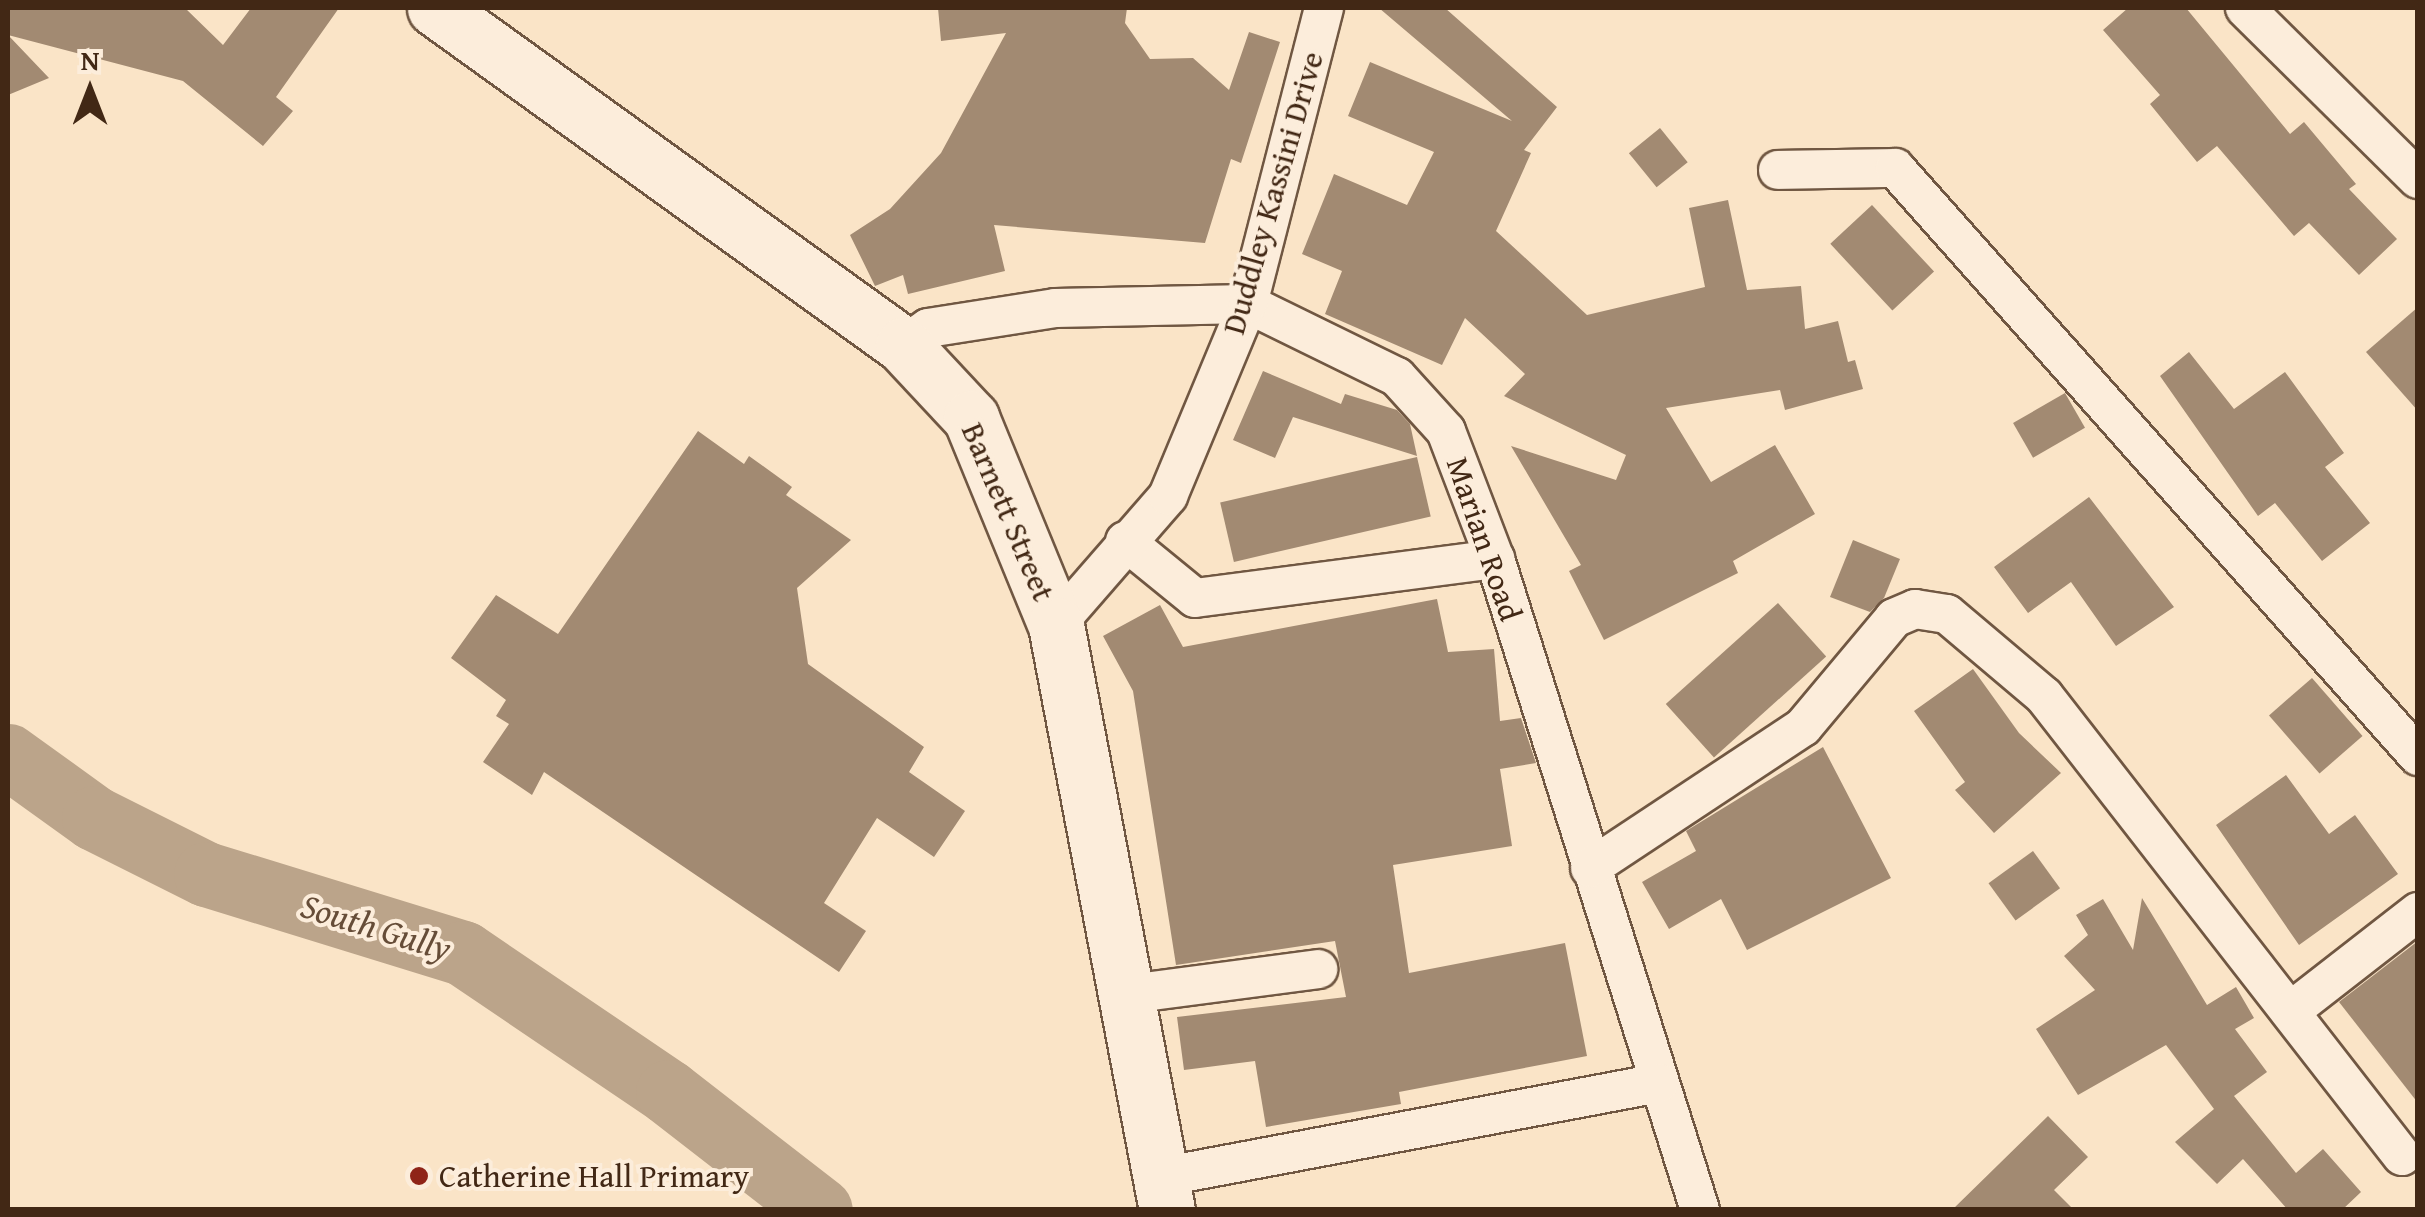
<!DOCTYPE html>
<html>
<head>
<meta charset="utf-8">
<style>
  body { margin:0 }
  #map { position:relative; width:2425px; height:1217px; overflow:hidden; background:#fae4c7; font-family:"Gentium Book Plus",serif }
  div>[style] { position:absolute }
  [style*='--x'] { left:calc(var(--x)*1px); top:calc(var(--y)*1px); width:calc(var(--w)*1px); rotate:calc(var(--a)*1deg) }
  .river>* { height:65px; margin:-32.5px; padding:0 32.5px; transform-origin:32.5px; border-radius:32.5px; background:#bba48a }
  .building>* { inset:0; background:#a28a72; transform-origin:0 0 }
  .roads { filter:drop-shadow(2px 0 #705742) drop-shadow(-2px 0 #705742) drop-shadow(0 2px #705742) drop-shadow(0 -2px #705742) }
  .minor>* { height:38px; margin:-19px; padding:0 19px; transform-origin:19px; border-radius:19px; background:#fceddb }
  .secondary>* { height:55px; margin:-27.5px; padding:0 27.5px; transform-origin:27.5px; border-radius:27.5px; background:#fceddb }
  .dots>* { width:28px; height:28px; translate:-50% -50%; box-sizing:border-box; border:5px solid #fceddb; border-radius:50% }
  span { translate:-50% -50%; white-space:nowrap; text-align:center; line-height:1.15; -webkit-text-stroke:8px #fceddb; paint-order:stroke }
  .street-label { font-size:32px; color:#422815 }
  .poi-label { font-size:32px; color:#422815 }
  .left { translate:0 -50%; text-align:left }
  .water-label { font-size:35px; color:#664d38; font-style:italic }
  .frame { position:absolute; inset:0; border:10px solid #422815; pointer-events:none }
  .north { position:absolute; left:40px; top:40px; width:100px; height:100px; -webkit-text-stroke:8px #fceddb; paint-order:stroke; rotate:0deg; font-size:28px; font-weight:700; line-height:40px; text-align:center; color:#422815 }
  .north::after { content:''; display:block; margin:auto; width:35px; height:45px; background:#422815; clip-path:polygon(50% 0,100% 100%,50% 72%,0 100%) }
</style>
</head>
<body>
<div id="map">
  <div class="river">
    <i style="--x:8;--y:756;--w:106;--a:35.8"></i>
    <i style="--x:94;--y:818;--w:125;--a:26.6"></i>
    <i style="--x:206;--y:874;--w:269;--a:17.1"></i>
    <i style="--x:463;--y:953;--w:248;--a:34.1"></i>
    <i style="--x:668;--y:1092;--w:192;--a:37.8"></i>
  </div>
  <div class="building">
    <i style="clip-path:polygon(8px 8px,185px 8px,223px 45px,251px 8px,339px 8px,276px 97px,293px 111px,263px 146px,183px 81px,8px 35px,49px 78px,8px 95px)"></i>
    <i style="clip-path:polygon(938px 8px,1127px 8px,1125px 23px,1150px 59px,1193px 58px,1229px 90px,1249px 32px,1280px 42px,1241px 163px,1231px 159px,1205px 243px,994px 225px,1005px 271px,908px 294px,903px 275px,875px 286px,850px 235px,890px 209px,941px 153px,1006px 33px,941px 41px)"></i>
    <i style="clip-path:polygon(1379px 8px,1445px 8px,1557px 107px,1524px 150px,1531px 153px,1496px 231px,1587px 315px,1705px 287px,1689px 208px,1728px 200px,1747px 290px,1801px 286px,1805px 329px,1838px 321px,1848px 362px,1855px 360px,1863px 389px,1785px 410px,1780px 390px,1666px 408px,1711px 482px,1775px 445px,1815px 514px,1733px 561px,1738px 573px,1604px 640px,1569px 571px,1581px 565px,1511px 446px,1616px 480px,1626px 455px,1504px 396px,1525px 374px,1465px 318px,1442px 365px,1325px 314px,1342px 271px,1302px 254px,1334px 174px,1407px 205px,1434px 152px,1348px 116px,1370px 62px,1512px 121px)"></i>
    <i style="clip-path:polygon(2128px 8px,2186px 8px,2290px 134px,2304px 122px,2356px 184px,2349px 189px,2397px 239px,2359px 275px,2309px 223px,2294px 236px,2217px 146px,2197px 162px,2150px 104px,2160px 95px,2103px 30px)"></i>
    <i style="left:1660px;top:128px;width:44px;height:40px;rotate:51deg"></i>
    <i style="left:1872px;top:205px;width:91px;height:57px;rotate:47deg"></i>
    <i style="clip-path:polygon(2418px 307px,2418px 411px,2366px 352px)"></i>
    <i style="clip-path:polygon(2189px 352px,2234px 409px,2285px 372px,2344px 453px,2325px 467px,2370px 523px,2322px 561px,2275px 503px,2258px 516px,2160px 376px)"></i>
    <i style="clip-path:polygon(1263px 371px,1341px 404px,1345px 394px,1397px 410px,1410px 424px,1417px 456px,1293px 417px,1275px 458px,1233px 440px)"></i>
    <i style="left:2065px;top:393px;width:40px;height:60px;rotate:60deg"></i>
    <i style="clip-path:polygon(698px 431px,744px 464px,749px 456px,792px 487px,786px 495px,851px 540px,797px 588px,808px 664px,924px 747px,909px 772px,965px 811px,934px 857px,877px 818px,824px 903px,866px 931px,839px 972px,544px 772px,532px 795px,483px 762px,509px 724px,496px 716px,506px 700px,451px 658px,496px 595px,558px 634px)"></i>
    <i style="left:1417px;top:457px;width:61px;height:202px;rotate:77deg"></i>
    <i style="clip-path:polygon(2089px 497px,2174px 607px,2116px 646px,2071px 582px,2028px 613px,1994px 567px)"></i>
    <i style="clip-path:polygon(1853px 540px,1900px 559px,1884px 598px,1870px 612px,1830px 597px)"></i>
    <i style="clip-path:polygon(1437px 599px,1448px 652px,1494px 649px,1500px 721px,1521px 718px,1536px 763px,1500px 769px,1512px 846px,1393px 865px,1409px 973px,1565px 943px,1587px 1056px,1399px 1092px,1401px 1104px,1266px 1127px,1255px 1061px,1184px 1070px,1177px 1017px,1346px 997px,1335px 941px,1176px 965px,1133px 691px,1103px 636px,1160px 605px,1183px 647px)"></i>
    <i style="left:1778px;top:603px;width:72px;height:151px;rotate:48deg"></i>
    <i style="clip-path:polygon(1973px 669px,2019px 733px,2061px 773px,1994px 833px,1955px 790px,1965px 782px,1914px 711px)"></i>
    <i style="left:2312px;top:678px;width:77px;height:57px;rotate:49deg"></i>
    <i style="clip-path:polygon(1823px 747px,1891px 878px,1747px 950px,1721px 899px,1669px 929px,1642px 882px,1696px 851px,1686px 831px)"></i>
    <i style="clip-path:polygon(2286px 775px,2329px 834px,2355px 815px,2398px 874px,2299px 945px,2216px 825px)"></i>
    <i style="left:2033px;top:851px;width:46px;height:55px;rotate:54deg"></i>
    <i style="clip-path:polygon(2142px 898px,2207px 1005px,2236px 987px,2254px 1018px,2235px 1029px,2267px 1072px,2234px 1096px,2296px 1173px,2323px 1149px,2361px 1192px,2342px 1210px,2288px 1210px,2243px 1159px,2217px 1184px,2175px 1142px,2214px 1109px,2166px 1045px,2078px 1095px,2036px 1029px,2095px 990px,2064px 956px,2088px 935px,2076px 915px,2103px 899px,2133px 950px)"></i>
    <i style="clip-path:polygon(2418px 941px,2418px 1103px,2339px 1002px)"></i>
    <i style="clip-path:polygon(2048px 1116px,2088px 1157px,2054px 1190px,2074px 1210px,1952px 1210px)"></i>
  </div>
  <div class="roads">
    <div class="minor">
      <i style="--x:2245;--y:8;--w:243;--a:44.7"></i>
      <i style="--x:1778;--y:170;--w:117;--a:-1"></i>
      <i style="--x:1895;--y:168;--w:787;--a:48.35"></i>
      <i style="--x:903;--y:345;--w:30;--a:-34"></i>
      <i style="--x:928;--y:328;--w:129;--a:-8.9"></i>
      <i style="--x:1055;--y:308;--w:193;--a:-1.2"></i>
      <i style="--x:1248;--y:304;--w:166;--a:26.1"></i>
      <i style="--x:1397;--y:377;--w:73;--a:47.8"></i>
      <i style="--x:1446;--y:431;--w:137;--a:69.1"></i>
      <i style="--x:1495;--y:559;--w:683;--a:72.52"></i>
      <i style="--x:1125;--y:541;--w:90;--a:39.2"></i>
      <i style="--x:1195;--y:598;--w:303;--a:-7.4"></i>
      <i style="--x:1056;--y:625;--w:171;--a:-49"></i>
      <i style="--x:1168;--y:496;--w:208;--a:-67.4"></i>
      <i style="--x:1248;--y:304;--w:306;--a:-75.6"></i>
      <i style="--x:1590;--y:868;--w:255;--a:-33.5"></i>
      <i style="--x:1803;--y:727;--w:142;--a:-50.1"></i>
      <i style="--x:1894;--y:618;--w:23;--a:-23"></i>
      <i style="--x:1915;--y:609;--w:32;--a:9"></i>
      <i style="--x:1947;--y:614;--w:127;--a:40.2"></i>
      <i style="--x:2044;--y:696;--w:583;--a:52.11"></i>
      <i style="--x:1129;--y:994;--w:191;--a:-7.5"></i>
      <i style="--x:2292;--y:1010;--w:160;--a:-37.9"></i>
      <i style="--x:1161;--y:1177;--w:507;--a:-10.69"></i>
    </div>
    <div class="secondary">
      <i style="--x:435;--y:8;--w:577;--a:35.76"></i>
      <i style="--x:903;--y:345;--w:100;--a:47"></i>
      <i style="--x:971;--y:418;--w:224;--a:67.7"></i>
      <i style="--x:1056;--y:625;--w:595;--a:79.26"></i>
    </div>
  </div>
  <div class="dots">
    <i style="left:419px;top:1176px;background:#8f2418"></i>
  </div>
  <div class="street-label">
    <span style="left:1273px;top:193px;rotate:-74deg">Duddley Kassini Drive</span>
    <span style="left:1008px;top:512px;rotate:67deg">Barnett Street</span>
    <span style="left:1484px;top:539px;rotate:71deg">Marian Road</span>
  </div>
  <div class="poi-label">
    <span class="left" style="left:439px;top:1176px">Catherine Hall Primary</span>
  </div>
  <div class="water-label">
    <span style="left:376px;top:927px;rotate:17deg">South Gully</span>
  </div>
  <div class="frame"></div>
  <div class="north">N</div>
</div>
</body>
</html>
